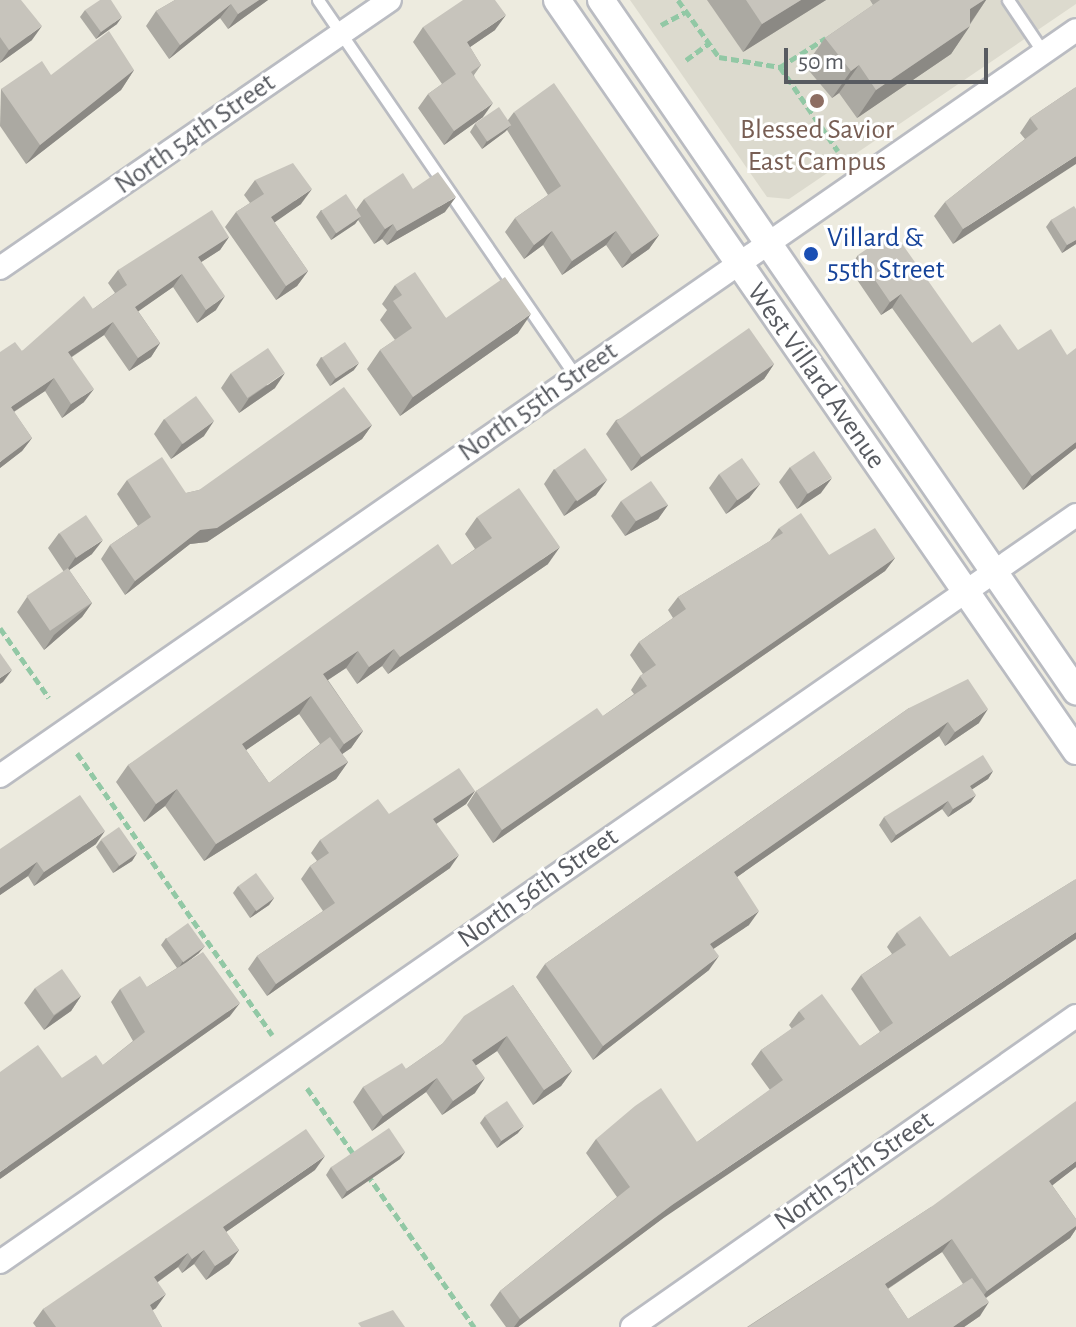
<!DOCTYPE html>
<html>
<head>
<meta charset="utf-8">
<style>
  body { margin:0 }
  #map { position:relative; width:1076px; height:1327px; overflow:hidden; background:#edebdf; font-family:"Alegreya Sans",sans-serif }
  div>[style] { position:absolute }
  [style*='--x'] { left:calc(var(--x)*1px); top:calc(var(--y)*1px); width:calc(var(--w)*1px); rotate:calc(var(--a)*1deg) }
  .education>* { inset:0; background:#dcdace }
  .path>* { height:5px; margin-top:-2.5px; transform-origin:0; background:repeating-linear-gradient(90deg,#92c8a5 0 8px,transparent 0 12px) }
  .roads { filter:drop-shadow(2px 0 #babcc2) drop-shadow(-2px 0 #babcc2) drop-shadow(0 2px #babcc2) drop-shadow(0 -2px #babcc2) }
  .service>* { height:11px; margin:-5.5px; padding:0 5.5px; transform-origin:5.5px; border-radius:5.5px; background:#fff }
  .minor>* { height:22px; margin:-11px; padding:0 11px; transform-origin:11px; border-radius:11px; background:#fff }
  .tertiary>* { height:26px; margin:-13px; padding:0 13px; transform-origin:13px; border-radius:13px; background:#fff }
  .wall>* { inset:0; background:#aba9a2 }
  .shaded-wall>* { inset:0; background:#8b8984 }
  .building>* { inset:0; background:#c7c4bc; transform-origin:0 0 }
  .dots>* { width:22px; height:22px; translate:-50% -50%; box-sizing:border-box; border:4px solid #fff; border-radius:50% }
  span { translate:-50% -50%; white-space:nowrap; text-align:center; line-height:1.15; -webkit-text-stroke:6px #fff; paint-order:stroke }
  .education-label { font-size:28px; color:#785e54 }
  .street-label { font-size:28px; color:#585b61 }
  .transit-label { font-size:28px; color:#164399 }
  .left { translate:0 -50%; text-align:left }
  .scale { position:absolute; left:784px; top:48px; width:204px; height:36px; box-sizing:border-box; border:4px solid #585b61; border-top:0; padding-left:10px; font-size:24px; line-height:28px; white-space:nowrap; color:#585b61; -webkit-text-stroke:6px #fff; paint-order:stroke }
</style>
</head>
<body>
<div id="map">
  <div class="education">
    <i style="clip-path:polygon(630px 0,1076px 0,1076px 4px,789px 199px,767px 197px)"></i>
  </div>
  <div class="path">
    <i style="--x:678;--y:0;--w:70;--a:54.3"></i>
    <i style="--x:719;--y:57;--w:62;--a:9.3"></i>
    <i style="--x:780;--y:67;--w:102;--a:55.4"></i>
    <i style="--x:661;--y:25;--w:27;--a:-28"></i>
    <i style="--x:686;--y:60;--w:27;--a:-36"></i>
    <i style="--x:780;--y:67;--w:54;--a:-32.2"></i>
    <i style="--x:0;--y:628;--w:85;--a:55"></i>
    <i style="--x:77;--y:753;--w:343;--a:55.3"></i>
    <i style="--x:307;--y:1088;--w:83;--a:54.8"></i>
    <i style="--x:367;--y:1174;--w:187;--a:55"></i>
  </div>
  <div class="roads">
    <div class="service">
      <i style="--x:318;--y:0;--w:455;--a:55.6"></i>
      <i style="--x:1008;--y:0;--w:63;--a:56.1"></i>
    </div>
    <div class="minor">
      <i style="--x:0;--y:268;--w:473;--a:-34.5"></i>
      <i style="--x:0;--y:776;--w:1309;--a:-34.73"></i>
      <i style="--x:0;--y:1262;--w:1310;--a:-34.77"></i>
      <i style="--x:632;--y:1327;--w:542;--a:-35.01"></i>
    </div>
    <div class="tertiary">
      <i style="--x:557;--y:0;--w:913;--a:55.35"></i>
      <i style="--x:601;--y:0;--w:839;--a:55.49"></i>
    </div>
  </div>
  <div class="wall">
    <i style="clip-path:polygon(0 0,32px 40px,0 63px)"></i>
    <i style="clip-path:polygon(175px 0,268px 0,228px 29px,220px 18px,169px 59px,146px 26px,156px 11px)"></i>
    <i style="clip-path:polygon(707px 0,826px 0,743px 52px)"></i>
    <i style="clip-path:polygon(870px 0,986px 0,951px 54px,857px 118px,839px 93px,832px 98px,805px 66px,825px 38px,873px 5px)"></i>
    <i style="clip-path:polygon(85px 10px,117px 24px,96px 39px,80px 17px)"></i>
    <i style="clip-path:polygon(423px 27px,495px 30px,470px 47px,481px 65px,474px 75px,483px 117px,444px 145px,418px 108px,428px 94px,442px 84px,413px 42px)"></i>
    <i style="clip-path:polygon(134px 70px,121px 90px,26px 164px,0 126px,1px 89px,51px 75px)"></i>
    <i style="clip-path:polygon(1076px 87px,953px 244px,934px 216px,945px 202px,1025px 139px,1020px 133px,1030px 118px)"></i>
    <i style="clip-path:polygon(514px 112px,659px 235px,649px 249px,622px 268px,606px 245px,562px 275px,543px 245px,524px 259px,505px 232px,515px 218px,548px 195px,507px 130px,482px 149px,470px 132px,475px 124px,508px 120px)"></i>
    <i style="clip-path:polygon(255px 180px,301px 204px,274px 222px,308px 271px,297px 286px,276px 300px,225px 227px,236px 212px,250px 203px,244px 195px)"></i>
    <i style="clip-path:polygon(413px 189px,445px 212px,387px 245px,382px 239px,374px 244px,358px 220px,355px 224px,331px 240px,316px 217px,321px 210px,356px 210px,364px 199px)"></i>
    <i style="clip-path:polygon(1076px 209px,1076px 244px,1062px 253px,1046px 227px,1051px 220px)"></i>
    <i style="clip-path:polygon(229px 237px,220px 250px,201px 262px,216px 310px,197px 323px,173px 287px,138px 311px,160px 343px,151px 357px,129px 371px,104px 335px,72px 357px,84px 402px,62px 418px,45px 391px,14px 412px,32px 438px,22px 451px,0 468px,22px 351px,93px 309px,115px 293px,108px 283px,118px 270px)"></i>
    <i style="clip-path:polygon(858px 255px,972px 343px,1018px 350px,1067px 355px,1076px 448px,1023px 490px,892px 308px,881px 315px,849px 268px)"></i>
    <i style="clip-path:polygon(395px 285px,446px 318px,518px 333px,400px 416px,367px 369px,380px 350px,395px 340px,380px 320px,387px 310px,382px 304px)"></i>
    <i style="clip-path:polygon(321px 357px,354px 370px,330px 386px,316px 365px)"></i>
    <i style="clip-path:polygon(774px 364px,764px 379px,631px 471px,606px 434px,616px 420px)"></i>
    <i style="clip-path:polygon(231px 373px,275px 388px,239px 413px,221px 388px)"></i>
    <i style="clip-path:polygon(164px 419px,204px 436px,171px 459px,154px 434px)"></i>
    <i style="clip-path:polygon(372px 425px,362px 439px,207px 542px,190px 544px,125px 595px,101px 559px,110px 545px,138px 526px,117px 494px,127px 480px,186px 493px,199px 490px)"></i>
    <i style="clip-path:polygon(790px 467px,821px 493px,797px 509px,779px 482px)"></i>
    <i style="clip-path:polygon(554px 469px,596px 495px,564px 516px,544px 484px)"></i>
    <i style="clip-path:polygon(719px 474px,760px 484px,749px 498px,726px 514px,709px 488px)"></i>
    <i style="clip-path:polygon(621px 501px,668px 505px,658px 519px,625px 536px,611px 516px)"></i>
    <i style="clip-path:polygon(evenodd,477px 517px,548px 564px,388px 674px,382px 666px,357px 684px,346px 668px,328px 680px,363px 731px,351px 748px,342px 754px,348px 762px,336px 779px,204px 861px,165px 806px,144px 822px,116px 782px,128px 765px,452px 565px,475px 549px,465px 534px,477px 517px,299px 714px,320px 744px,269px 783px,246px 750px,299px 714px)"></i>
    <i style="clip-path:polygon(779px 528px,829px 555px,895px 558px,885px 571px,493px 843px,467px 805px,476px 791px,603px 716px,634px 694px,631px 690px,640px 676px,643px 674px,630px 655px,639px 642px,673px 618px,668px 610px,678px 597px,770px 541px)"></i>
    <i style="clip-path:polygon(59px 533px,92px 554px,69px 570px,92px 603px,82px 617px,44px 650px,17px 612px,27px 597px,64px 572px,48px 548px)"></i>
    <i style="clip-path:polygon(909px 708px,979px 723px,945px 746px,939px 736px,737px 877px,749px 925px,713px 949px,709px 970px,593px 1060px,536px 977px,545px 964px)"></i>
    <i style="clip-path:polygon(993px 771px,988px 779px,972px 789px,971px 802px,948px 817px,942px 809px,891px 843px,879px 825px,884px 817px)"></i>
    <i style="clip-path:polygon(475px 791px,466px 804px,436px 824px,450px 868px,267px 996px,248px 969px,257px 956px,323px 911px,301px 879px,310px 866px,317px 861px,311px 853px,320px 840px,389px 814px)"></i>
    <i style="clip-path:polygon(101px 840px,137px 853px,132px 861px,113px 873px,96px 847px)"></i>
    <i style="clip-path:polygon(96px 844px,34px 886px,28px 876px,0 895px,0 849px)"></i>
    <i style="clip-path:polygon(1076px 879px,662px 1219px,518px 1327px,506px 1327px,490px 1305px,500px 1291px,617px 1197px,586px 1153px,596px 1139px,697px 1142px,770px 1090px,751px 1064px,761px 1050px,792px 1029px,789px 1025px,799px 1011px,860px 1046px,880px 1032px,851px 989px,861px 975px,892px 954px,887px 947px,897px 932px,950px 957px)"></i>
    <i style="clip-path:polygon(238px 886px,274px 898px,269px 905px,250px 918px,233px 893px)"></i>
    <i style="clip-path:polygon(166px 938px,199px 953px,187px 962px,230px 1016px,0 1179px,62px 1078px,103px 1065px,133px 1041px,111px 1002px,120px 989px,147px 987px,177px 968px,161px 945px)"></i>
    <i style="clip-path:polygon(513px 985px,572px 1071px,561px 1086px,533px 1105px,497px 1051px,476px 1065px,475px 1093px,442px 1115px,426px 1092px,372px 1131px,353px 1102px,363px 1087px,406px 1069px,442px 1044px)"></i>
    <i style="clip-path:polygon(35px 988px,81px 996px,71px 1011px,44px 1030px,24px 1003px)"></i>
    <i style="clip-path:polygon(485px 1116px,518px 1133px,497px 1148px,480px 1123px)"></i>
    <i style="clip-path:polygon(405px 1152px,400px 1159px,342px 1199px,326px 1175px,331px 1167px)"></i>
    <i style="clip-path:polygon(evenodd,1076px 1167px,1052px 1185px,1076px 1219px,1076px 1229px,1070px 1238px,986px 1298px,980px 1316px,964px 1327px,747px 1327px,931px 1207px,1076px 1167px,942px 1252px,963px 1284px,908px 1319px,888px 1289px,942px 1252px)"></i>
    <i style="clip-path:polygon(315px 1170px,226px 1232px,239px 1250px,229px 1264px,206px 1280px,194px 1264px,182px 1273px,178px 1267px,158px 1282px,156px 1308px,152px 1310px,162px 1327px,36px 1327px,33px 1323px,43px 1309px)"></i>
  </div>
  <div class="shaded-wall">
    <i style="clip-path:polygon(259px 0,268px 0,228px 29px,238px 14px)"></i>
    <i style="clip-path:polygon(801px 0,826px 0,743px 52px,762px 24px)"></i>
    <i style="clip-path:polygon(984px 0,986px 0,969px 25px,970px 9px)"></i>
    <i style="clip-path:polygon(231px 4px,220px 18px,169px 59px,180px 45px)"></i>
    <i style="clip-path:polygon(506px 15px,495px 30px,457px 56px,467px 42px)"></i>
    <i style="clip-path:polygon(122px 17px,117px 24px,96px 39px,101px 32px)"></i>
    <i style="clip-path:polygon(42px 26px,32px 40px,0 63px,9px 50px)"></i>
    <i style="clip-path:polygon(970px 26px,951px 54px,857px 118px,876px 90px)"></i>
    <i style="clip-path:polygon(859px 65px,839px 93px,832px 98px,851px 71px)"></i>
    <i style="clip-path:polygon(134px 70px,121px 90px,26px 164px,40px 145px)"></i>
    <i style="clip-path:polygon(493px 103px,483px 117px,444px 145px,454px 131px)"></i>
    <i style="clip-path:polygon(511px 125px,505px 132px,482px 149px,487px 141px)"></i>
    <i style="clip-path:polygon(1076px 156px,1076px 164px,953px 244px,963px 229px)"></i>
    <i style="clip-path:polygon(312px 189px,301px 204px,261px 232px,271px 217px)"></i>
    <i style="clip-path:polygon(456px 197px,445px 212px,387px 245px,397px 231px)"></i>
    <i style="clip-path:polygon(361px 216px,355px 224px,331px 240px,336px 233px)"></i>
    <i style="clip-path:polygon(393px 224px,382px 239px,374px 244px,385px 229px)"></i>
    <i style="clip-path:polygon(552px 231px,543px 245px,524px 259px,534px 245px)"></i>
    <i style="clip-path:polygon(616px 231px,606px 245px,562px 275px,572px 261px)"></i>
    <i style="clip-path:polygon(659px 235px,649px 249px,622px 268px,632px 254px)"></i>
    <i style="clip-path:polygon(229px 237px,220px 250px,189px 270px,198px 257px)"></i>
    <i style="clip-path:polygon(1076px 240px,1076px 244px,1062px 253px,1067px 245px)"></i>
    <i style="clip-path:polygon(308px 271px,297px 286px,276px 300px,286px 286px)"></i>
    <i style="clip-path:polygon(182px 274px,173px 287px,126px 320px,135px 307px)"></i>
    <i style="clip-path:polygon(901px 294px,892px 308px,881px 315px,890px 302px)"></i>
    <i style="clip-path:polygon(225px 296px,216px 310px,197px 323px,206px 310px)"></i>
    <i style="clip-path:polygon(531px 314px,518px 333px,400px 416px,413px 397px)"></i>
    <i style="clip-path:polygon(113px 322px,104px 335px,59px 365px,68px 352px)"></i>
    <i style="clip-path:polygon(160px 343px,151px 357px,129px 371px,138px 358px)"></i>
    <i style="clip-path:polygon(359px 363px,354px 370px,330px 386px,335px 379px)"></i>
    <i style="clip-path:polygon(774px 364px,764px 379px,631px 471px,641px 457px)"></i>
    <i style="clip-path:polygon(285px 373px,275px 388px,239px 413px,249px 398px)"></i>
    <i style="clip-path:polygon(54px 378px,45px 391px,1px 420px,11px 407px)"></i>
    <i style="clip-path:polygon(94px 389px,84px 402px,62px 418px,71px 404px)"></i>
    <i style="clip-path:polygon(214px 421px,204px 436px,171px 459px,182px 444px)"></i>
    <i style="clip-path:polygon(372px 425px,362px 439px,207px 542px,190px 544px,125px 595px,135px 581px,200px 530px)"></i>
    <i style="clip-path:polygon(32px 438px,22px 451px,0 468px,0 462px)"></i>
    <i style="clip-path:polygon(1076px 442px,1076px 448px,1023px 490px,1032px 476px)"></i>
    <i style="clip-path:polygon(832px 478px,821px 493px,797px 509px,807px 494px)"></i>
    <i style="clip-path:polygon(607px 480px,596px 495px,564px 516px,575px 501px)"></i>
    <i style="clip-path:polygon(760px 484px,749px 498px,726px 514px,737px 500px)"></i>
    <i style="clip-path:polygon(668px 505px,658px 519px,625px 536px,636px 521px)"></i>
    <i style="clip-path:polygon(103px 540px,92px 554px,65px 573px,75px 558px)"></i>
    <i style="clip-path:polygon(560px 547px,548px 564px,388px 674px,400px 657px)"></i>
    <i style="clip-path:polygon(895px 558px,885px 571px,493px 843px,502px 830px)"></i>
    <i style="clip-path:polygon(92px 603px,82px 617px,44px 650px,54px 635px)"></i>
    <i style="clip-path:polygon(394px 649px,382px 666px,357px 684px,369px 667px)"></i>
    <i style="clip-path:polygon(358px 651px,346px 668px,311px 691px,323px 674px)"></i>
    <i style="clip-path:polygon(12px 670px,3px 682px,0 684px,0 678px)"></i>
    <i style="clip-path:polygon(311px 696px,299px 714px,230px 761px,242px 744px)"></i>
    <i style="clip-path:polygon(988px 709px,979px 723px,945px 746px,955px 732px)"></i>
    <i style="clip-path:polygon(948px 722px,939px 736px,724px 886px,734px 872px)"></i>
    <i style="clip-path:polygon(363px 731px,351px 748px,332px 761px,344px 744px)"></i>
    <i style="clip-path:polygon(348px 762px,336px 779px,204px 861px,216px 844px)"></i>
    <i style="clip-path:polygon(993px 771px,988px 779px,965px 794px,970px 786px)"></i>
    <i style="clip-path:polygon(177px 789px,165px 806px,144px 822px,156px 804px)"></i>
    <i style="clip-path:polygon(475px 791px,466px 804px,424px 832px,433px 819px)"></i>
    <i style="clip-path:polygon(976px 795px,971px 802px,948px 817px,953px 809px)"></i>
    <i style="clip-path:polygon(948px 801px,942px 809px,891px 843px,896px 835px)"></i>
    <i style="clip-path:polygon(105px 831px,96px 844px,34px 886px,44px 872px)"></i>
    <i style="clip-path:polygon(137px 853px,132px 861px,113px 873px,119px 866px)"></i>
    <i style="clip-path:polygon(459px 855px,450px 868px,267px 996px,276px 984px)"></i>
    <i style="clip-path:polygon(37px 862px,28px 876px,0 895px,0 888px)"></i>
    <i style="clip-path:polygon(274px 898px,269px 905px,250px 918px,255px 911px)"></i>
    <i style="clip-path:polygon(759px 911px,749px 925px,700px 958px,710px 944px)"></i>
    <i style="clip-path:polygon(1076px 932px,1076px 939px,662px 1219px,518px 1327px,514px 1327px,520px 1319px,672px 1205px)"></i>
    <i style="clip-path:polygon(205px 946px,199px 953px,178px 969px,183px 961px)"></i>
    <i style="clip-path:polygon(719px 956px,709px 970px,593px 1060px,603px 1046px)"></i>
    <i style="clip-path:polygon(81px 996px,71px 1011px,44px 1030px,54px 1016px)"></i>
    <i style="clip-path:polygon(240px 1003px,230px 1016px,0 1179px,0 1172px)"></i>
    <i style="clip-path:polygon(507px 1036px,497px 1051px,462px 1075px,472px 1060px)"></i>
    <i style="clip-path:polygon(572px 1071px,561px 1086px,533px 1105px,544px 1090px)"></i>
    <i style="clip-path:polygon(437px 1078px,426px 1092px,372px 1131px,383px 1116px)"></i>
    <i style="clip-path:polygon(485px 1078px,475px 1093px,442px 1115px,453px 1101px)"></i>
    <i style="clip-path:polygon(524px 1126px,518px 1133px,497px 1148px,502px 1140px)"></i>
    <i style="clip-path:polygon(405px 1152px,400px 1159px,342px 1199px,347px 1191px)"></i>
    <i style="clip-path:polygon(325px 1156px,315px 1170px,213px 1241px,223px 1227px)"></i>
    <i style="clip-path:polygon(1076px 1161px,1076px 1167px,1040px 1195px,1049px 1181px)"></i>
    <i style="clip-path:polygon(1076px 1226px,1076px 1229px,1070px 1238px,977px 1304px,987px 1291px)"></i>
    <i style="clip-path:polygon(952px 1239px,942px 1252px,875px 1297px,885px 1284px)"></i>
    <i style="clip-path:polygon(204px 1250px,194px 1264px,182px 1273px,192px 1259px)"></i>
    <i style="clip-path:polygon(239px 1250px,229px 1264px,206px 1280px,215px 1266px)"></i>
    <i style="clip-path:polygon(188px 1253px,178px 1267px,145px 1291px,154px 1277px)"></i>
    <i style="clip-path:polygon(166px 1294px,156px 1308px,140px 1319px,150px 1305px)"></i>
    <i style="clip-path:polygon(989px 1302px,980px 1316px,964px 1327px,953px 1327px)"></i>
  </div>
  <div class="building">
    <i style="clip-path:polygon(0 0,21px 0,42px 26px,9px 50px,0 37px)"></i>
    <i style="clip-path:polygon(100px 0,111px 0,122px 17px,101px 32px,85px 10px)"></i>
    <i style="clip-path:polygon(175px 0,259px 0,238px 14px,231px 4px,180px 45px,156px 11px)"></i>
    <i style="clip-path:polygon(463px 0,495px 0,506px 15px,467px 42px,481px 65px,471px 72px,493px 103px,454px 131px,428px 94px,456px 74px,423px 27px)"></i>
    <i style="clip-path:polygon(746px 0,801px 0,762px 24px)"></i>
    <i style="clip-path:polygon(880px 0,984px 0,970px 9px,970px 26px,876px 90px,859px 65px,851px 71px,825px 38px)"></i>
    <i style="clip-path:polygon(109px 31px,134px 70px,40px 145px,1px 89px,42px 61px,51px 75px)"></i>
    <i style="clip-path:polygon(554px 83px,659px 235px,632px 254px,616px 231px,572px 261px,552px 231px,534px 245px,515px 218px,561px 186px,514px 112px)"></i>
    <i style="clip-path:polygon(1076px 87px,1076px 156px,963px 229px,945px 202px,1038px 129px,1030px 118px)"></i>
    <i style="left:499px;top:107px;width:22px;height:29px;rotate:56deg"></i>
    <i style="clip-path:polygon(293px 163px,312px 189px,271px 217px,308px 271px,286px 286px,236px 212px,264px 194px,255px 180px)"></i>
    <i style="clip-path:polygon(438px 172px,456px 197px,397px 231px,393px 224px,385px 229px,364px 199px,403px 173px,413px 189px)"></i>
    <i style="left:346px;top:194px;width:27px;height:30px;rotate:56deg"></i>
    <i style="clip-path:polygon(1074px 206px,1076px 209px,1076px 240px,1067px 245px,1051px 220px)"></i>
    <i style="clip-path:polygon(212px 210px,229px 237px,198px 257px,225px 296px,206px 310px,182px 274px,135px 307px,160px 343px,138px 358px,113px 322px,68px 352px,94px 389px,71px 404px,54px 378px,11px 407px,32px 438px,0 462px,0 352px,15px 342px,22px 351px,84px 296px,93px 309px,127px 285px,118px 270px)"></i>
    <i style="clip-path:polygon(893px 231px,972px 343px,1000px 324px,1018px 350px,1051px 329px,1067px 355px,1076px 348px,1076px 442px,1032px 476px,901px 294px,890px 302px,858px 255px)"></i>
    <i style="clip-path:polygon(415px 272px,446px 318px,505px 277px,531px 314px,413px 397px,380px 350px,412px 328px,393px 301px,402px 295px,395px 285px)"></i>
    <i style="left:749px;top:328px;width:44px;height:162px;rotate:55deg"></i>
    <i style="left:345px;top:342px;width:25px;height:28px;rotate:56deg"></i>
    <i style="left:268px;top:348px;width:30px;height:45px;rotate:56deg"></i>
    <i style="clip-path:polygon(344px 387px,372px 425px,217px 528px,200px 530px,135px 581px,110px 545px,151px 517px,127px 480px,162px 457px,186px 493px,199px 490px)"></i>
    <i style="left:196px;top:396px;width:31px;height:39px;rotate:54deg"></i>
    <i style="left:585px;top:448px;width:39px;height:37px;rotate:55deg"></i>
    <i style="left:814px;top:451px;width:32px;height:29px;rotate:56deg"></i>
    <i style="left:742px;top:458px;width:32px;height:28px;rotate:55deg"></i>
    <i style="clip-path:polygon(651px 481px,668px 505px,636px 521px,621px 501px)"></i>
    <i style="clip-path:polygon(519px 488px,560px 547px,400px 657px,394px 649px,369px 667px,358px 651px,323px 674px,363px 731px,344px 744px,311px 696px,242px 744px,269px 783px,330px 737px,348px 762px,216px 844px,177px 789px,156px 804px,128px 765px,438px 544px,452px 565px,492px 538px,477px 517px)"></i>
    <i style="clip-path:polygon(801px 513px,829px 555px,875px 528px,895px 558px,502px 830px,476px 791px,597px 708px,603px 716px,647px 686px,640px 676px,656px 665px,639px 642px,686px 609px,678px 597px,783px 533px,779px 528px)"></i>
    <i style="left:86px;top:515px;width:30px;height:32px;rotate:56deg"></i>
    <i style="left:68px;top:568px;width:42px;height:50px;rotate:56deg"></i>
    <i style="clip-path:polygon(0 653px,12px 670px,0 678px)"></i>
    <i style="clip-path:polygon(968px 679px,988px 709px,955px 732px,948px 722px,734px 872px,759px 911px,710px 944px,719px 956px,603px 1046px,545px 964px,909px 708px)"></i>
    <i style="clip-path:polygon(983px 755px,993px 771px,970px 786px,976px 795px,953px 809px,948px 801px,896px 835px,884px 817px)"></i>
    <i style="clip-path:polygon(459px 768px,475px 791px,433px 819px,459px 855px,276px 984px,257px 956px,335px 903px,310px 866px,329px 853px,320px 840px,378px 799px,389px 814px)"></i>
    <i style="clip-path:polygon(80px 795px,105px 831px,44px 872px,37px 862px,0 888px,0 849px)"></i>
    <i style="left:119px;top:827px;width:32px;height:22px;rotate:55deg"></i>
    <i style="left:256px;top:873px;width:31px;height:22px;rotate:54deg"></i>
    <i style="clip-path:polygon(1076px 879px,1076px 932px,672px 1205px,520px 1319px,500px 1291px,630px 1187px,596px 1139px,635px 1106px,661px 1088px,697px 1142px,783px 1080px,761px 1050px,805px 1019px,799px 1011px,822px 994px,860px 1046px,893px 1023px,861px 975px,906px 945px,897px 932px,920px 916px,950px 957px)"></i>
    <i style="left:188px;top:923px;width:29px;height:27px;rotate:54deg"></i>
    <i style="clip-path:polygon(203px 952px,240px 1003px,0 1172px,0 1072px,38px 1045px,62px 1078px,96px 1055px,103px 1065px,145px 1032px,120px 989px,140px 976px,147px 987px)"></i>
    <i style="left:62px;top:969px;width:33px;height:33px;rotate:55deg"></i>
    <i style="clip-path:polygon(513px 985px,572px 1071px,544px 1090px,507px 1036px,472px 1060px,485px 1078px,453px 1101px,437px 1078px,383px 1116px,363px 1087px,402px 1063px,406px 1069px,442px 1044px,464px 1016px)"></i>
    <i style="left:507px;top:1101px;width:30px;height:27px;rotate:56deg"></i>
    <i style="clip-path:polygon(1076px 1101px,1076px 1161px,1049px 1181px,1076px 1219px,1076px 1226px,987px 1291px,952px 1239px,885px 1284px,908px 1319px,972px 1278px,989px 1302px,953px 1327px,748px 1327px,931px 1207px)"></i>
    <i style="left:389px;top:1128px;width:29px;height:70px;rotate:56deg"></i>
    <i style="clip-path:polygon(306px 1129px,325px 1156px,223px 1227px,239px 1250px,215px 1266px,204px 1250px,192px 1259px,188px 1253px,154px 1277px,166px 1294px,150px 1305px,162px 1327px,56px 1327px,43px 1309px)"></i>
    <i style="clip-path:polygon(393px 1310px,405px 1327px,361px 1327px,358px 1323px)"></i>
  </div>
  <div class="dots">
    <i style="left:817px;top:101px;background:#8d6e63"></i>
    <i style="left:811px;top:254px;background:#1a4fb4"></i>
  </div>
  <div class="education-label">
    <span style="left:817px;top:146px">Blessed Savior<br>East Campus</span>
  </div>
  <div class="street-label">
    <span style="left:195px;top:134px;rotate:-35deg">North 54th Street</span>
    <span style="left:816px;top:376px;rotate:55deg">West Villard Avenue</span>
    <span style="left:538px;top:402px;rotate:-35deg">North 55th Street</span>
    <span style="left:538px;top:888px;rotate:-35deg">North 56th Street</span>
    <span style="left:854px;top:1171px;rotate:-35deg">North 57th Street</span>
  </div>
  <div class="transit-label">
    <span class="left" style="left:827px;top:254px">Villard &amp;<br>55th Street</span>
  </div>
  <div class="scale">50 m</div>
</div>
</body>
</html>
